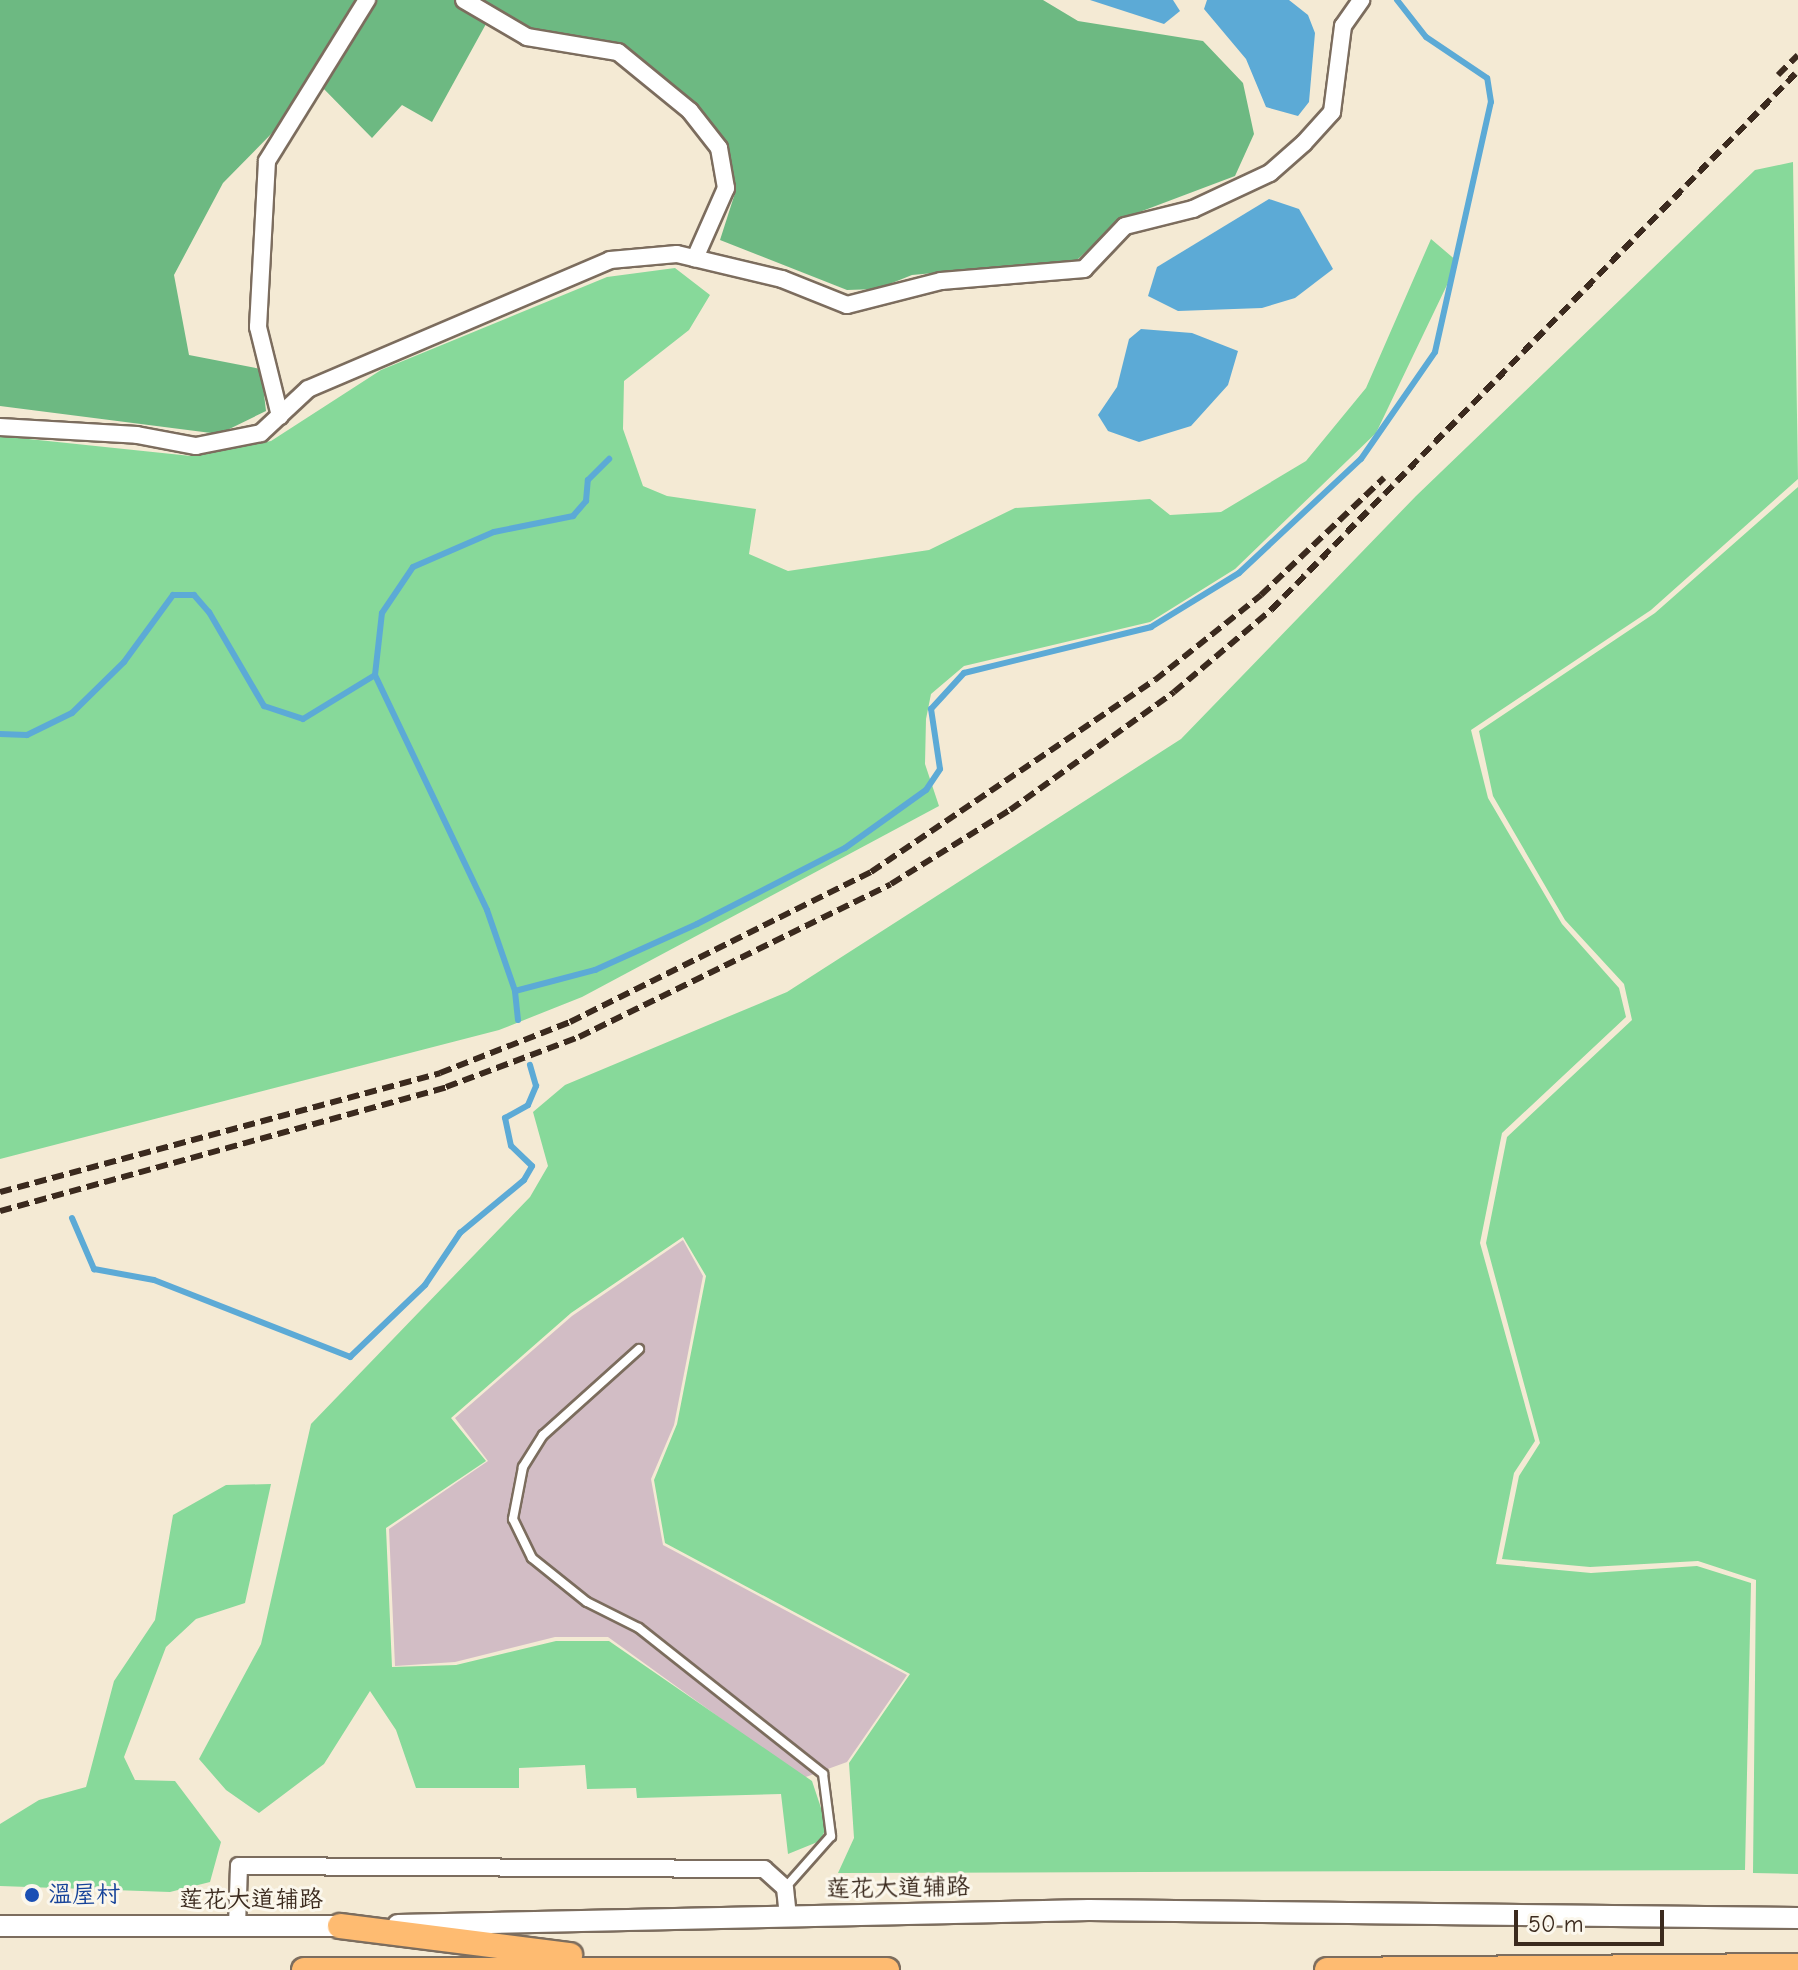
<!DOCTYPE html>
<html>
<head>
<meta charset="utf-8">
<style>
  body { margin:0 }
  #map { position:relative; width:1798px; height:1970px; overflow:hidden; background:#f4ead4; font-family:"Comic Neue","LXGW WenKai TC",sans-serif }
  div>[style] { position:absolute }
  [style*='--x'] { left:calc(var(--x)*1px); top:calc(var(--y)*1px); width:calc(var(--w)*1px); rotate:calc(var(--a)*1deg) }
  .industrial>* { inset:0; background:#d2bdc5 }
  .green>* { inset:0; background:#87d99a }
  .forest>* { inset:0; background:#6db982 }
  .water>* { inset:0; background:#5caad6 }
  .stream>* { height:6px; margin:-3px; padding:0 3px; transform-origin:3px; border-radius:3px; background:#5caad6 }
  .roads { filter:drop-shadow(2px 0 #7c6d5e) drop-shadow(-2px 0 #7c6d5e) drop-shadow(0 2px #7c6d5e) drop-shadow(0 -2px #7c6d5e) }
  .service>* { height:8px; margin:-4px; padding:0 4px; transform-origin:4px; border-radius:4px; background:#fff }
  .minor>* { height:16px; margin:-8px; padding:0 8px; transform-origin:8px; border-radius:8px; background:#fff }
  .tertiary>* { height:20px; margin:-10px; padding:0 10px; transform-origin:10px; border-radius:10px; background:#fff }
  .primary>* { height:24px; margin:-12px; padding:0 12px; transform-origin:12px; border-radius:12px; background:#febb71 }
  .rail>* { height:6px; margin-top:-3px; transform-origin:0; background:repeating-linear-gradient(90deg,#3b2a1e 0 12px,transparent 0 18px) }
  .dots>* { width:22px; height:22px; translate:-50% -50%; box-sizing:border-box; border:4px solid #fbf7ec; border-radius:50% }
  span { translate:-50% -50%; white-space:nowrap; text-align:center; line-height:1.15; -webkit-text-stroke:6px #fbf7ec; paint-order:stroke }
  .street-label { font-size:24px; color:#3b2a1e }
  .transit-label { font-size:24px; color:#164399 }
  .left { translate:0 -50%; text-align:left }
  .scale { position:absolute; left:1514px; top:1910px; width:150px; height:36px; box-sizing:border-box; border:4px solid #3b2a1e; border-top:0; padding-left:10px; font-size:24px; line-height:28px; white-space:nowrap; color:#3b2a1e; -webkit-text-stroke:6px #fbf7ec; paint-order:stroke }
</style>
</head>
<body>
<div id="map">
  <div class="industrial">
    <i style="clip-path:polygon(683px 1240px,703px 1276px,674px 1425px,651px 1479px,663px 1545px,907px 1675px,847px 1762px,803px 1778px,608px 1637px,555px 1637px,455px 1662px,395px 1666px,389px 1529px,488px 1461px,455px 1418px,572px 1316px)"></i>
  </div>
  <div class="green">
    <i style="clip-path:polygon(1793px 162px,1798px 479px,1651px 610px,1471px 730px,1488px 798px,1562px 924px,1619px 988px,1626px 1017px,1502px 1133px,1480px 1243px,1535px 1441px,1514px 1473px,1496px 1564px,1591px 1573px,1697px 1566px,1751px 1583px,1745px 1870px,838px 1873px,854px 1838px,849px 1763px,910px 1674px,665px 1543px,654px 1480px,677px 1424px,706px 1276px,683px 1237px,571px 1313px,451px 1418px,486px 1461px,386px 1528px,392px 1667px,456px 1665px,556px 1641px,609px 1641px,812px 1781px,827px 1826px,820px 1841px,788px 1854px,781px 1794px,637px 1798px,636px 1788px,587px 1789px,585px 1765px,519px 1768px,519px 1788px,416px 1788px,396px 1730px,370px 1691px,324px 1764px,259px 1813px,226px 1790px,199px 1759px,261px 1644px,311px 1424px,530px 1197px,548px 1166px,533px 1112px,565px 1085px,787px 992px,1181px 739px,1416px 496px,1755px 170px)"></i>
    <i style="clip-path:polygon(1431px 239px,1458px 262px,1376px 433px,1235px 569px,1150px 622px,964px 666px,931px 694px,926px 719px,925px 764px,939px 806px,582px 997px,499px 1030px,0 1159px,0 436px,191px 456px,271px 441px,381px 370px,607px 277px,675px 268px,710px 295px,689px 330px,624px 381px,623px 429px,643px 486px,667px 496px,756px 509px,749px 554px,788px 571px,929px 550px,1015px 508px,1150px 499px,1170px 515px,1221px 512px,1306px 461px,1366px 388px)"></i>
    <i style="clip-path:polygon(1798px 487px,1798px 1874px,1753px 1873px,1756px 1580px,1698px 1561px,1590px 1567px,1502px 1559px,1519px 1476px,1540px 1443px,1486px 1243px,1507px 1137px,1632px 1020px,1624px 984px,1565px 920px,1493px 796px,1479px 731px,1655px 613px)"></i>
    <i style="clip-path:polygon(271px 1484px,245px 1603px,196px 1619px,166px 1647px,124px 1757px,135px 1780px,175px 1781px,221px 1842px,210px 1882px,170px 1892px,0 1886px,0 1824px,39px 1800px,86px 1787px,114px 1681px,155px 1620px,173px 1515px,226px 1485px)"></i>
  </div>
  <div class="forest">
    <i style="clip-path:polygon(0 0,355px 0,278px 127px,223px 183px,174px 275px,189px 355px,261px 369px,266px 411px,219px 434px,0 406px)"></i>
    <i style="clip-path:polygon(372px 0,1043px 0,1078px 21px,1203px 41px,1243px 83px,1254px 134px,1235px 176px,1121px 219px,1077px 260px,912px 275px,877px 289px,847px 290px,720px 240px,736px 190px,724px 143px,622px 47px,529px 31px,492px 13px,432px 122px,402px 105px,372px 138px,320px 85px)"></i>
  </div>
  <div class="water">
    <i style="clip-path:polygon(1090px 0,1173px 0,1180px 11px,1164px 24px)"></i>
    <i style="clip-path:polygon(1207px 0,1289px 0,1308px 15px,1315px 33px,1309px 102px,1298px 116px,1266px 107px,1246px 59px,1204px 9px)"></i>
    <i style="clip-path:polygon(1269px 199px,1299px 209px,1333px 269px,1295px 298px,1262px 308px,1178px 311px,1148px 296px,1157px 267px)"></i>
    <i style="clip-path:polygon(1141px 329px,1192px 333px,1238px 351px,1228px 385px,1191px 426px,1139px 442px,1108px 431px,1098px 415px,1117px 387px,1129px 339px)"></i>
  </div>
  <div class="stream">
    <i style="--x:375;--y:675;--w:260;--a:64.5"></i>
    <i style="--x:487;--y:910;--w:86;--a:70.9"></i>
    <i style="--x:0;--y:734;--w:27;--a:2"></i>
    <i style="--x:27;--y:735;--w:50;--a:-26.1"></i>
    <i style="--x:72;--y:713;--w:73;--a:-44.4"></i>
    <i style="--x:124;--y:662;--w:83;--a:-53.8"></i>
    <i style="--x:173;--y:595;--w:21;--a:0"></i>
    <i style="--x:194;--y:595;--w:23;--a:49"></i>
    <i style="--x:209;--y:612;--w:109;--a:59.7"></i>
    <i style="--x:264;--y:706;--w:41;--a:18.4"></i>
    <i style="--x:303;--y:719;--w:84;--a:-31.4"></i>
    <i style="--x:375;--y:675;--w:62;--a:-83.6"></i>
    <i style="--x:382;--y:613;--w:55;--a:-56"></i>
    <i style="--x:413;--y:567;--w:88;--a:-23.4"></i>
    <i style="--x:494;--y:532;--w:81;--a:-11.4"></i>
    <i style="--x:573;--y:516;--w:20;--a:-49"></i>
    <i style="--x:586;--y:501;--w:21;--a:-85"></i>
    <i style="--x:588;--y:480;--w:30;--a:-45"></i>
    <i style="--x:518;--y:1020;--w:29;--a:-96"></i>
    <i style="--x:515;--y:991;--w:83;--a:-14.7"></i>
    <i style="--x:595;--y:970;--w:112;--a:-24.3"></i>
    <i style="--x:697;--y:924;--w:166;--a:-27.2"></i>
    <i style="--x:845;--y:848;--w:100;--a:-35.6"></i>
    <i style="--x:926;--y:790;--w:25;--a:-56"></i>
    <i style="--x:940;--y:769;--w:61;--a:-98.5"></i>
    <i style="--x:931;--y:709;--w:49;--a:-47.5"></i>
    <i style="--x:964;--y:673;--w:193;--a:-13.8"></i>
    <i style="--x:1151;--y:627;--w:103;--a:-31.5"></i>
    <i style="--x:1239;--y:573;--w:167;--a:-43.1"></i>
    <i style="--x:1361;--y:459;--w:130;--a:-55.3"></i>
    <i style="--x:1435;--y:352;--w:256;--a:-77.4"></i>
    <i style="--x:1491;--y:102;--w:24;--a:-99"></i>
    <i style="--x:1487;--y:78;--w:73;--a:-146.1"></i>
    <i style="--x:1426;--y:37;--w:47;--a:-128.1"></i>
    <i style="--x:72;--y:1218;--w:56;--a:66.7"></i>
    <i style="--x:94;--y:1269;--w:61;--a:10.4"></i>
    <i style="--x:154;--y:1280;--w:211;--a:21.4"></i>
    <i style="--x:350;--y:1357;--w:104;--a:-43.8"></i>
    <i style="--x:425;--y:1285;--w:63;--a:-56.1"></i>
    <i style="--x:460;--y:1233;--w:83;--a:-39.6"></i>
    <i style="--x:524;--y:1180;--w:16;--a:-60"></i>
    <i style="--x:532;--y:1166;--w:29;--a:-136"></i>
    <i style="--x:511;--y:1146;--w:29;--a:-102"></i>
    <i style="--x:505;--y:1118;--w:26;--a:-29"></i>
    <i style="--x:528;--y:1105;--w:21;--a:-67"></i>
    <i style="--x:536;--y:1086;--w:22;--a:-106"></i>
  </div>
  <div class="roads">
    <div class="service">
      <i style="--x:639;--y:1349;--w:129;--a:138.1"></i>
      <i style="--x:543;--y:1435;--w:38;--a:122"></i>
      <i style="--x:523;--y:1467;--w:53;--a:100.9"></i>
      <i style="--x:513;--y:1519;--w:43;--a:64"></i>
      <i style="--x:532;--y:1558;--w:70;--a:38.7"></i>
      <i style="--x:587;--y:1602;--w:58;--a:26.6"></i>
      <i style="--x:639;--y:1628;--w:235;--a:38.4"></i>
      <i style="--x:823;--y:1774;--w:63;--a:82.6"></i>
      <i style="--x:831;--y:1836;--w:69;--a:131.5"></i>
    </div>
    <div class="minor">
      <i style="--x:464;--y:0;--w:73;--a:30.4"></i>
      <i style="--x:527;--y:37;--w:92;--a:9.4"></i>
      <i style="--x:618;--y:52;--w:93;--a:39.3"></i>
      <i style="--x:690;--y:111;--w:47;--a:51.9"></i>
      <i style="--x:719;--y:148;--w:41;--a:80.1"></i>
      <i style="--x:726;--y:188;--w:77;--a:113.9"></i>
      <i style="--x:280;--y:416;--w:92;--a:-103.9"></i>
      <i style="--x:258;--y:327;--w:166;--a:-86.9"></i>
      <i style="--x:267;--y:161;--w:190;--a:-58.2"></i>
      <i style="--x:0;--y:427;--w:137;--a:3.3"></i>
      <i style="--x:137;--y:435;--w:60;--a:10.6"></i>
      <i style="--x:196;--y:446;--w:66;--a:-11.3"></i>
      <i style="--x:261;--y:433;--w:64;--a:-43.1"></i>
      <i style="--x:308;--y:389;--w:328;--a:-23.1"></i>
      <i style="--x:610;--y:260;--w:67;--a:-5.1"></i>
      <i style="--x:677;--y:254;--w:108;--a:13.4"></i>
      <i style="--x:782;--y:279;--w:70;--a:21.8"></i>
      <i style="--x:847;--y:305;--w:97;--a:-14.3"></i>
      <i style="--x:941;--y:281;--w:144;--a:-4.8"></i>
      <i style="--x:1084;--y:269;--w:59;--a:-46.4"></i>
      <i style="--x:1125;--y:226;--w:70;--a:-14"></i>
      <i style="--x:1193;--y:209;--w:85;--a:-25.1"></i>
      <i style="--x:1270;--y:173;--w:45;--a:-41.4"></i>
      <i style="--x:1304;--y:143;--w:42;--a:-47.9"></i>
      <i style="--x:1332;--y:112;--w:87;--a:-82.7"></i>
      <i style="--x:1343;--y:26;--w:32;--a:-55"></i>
      <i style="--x:237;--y:1926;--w:60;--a:-88.1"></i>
      <i style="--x:239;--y:1866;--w:525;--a:0.33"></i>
      <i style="--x:764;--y:1869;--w:28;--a:42"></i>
      <i style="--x:785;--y:1888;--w:28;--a:84"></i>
    </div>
    <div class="tertiary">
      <i style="--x:398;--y:1925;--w:691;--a:-1.24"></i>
      <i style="--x:1089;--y:1910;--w:709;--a:0.65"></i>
      <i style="--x:0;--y:1926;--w:354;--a:0"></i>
    </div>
    <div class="primary">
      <i style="--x:340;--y:1926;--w:232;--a:7.2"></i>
      <i style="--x:304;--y:1970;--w:583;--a:0"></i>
      <i style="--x:1327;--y:1970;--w:471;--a:-0.5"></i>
    </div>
  </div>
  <div class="rail">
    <i style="--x:1778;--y:75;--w:28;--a:-45"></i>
    <i style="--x:0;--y:1192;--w:456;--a:-15.1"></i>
    <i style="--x:440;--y:1073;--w:140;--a:-21.4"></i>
    <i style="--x:570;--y:1022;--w:336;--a:-26.5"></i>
    <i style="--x:871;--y:872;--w:343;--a:-34.1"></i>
    <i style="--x:1155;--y:680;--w:136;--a:-38.7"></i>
    <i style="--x:1261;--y:595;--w:170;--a:-43.6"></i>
    <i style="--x:0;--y:1211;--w:463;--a:-15.5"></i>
    <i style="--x:446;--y:1087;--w:142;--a:-20.6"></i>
    <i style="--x:579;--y:1037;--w:347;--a:-26.1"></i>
    <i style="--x:891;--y:884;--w:140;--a:-31.9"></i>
    <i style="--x:1010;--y:810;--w:202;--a:-35.7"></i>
    <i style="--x:1174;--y:692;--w:127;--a:-40.2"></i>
    <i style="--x:1271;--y:610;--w:754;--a:-45.64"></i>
  </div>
  <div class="dots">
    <i style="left:32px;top:1895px;background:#1a4fb4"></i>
  </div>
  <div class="street-label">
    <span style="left:898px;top:1888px;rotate:-1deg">莲花大道辅路</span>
    <span style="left:251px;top:1900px">莲花大道辅路</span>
  </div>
  <div class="transit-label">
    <span class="left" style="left:48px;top:1895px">温屋村</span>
  </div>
  <div class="scale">50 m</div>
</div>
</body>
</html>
